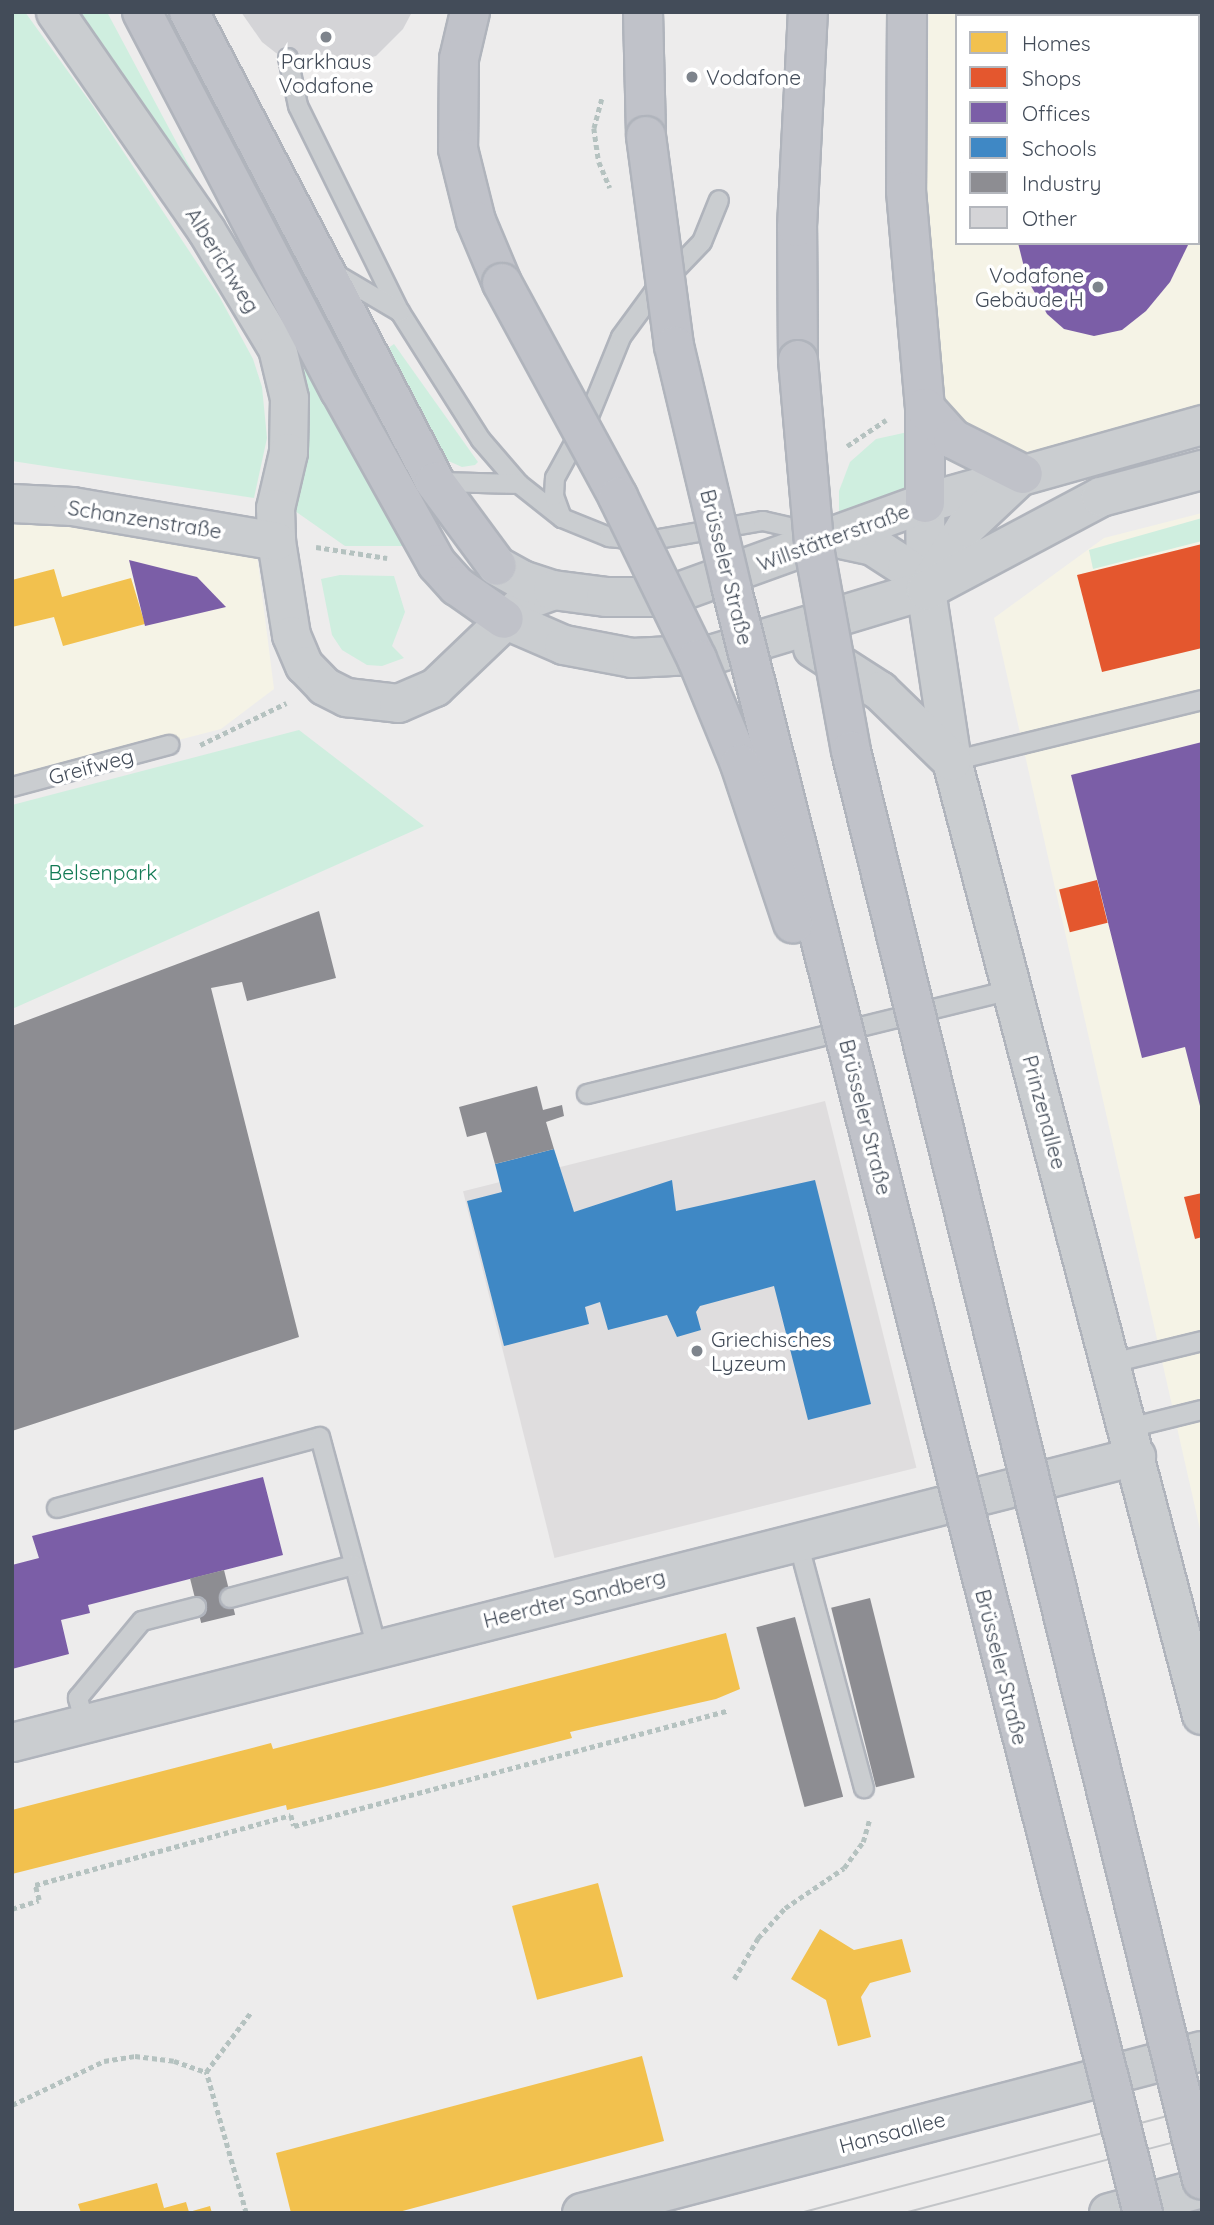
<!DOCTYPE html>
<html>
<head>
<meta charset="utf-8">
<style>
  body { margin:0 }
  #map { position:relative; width:1214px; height:2225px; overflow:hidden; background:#edecec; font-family:Quicksand,sans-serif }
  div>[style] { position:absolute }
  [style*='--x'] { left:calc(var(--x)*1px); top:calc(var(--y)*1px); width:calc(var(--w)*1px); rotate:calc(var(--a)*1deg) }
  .commercial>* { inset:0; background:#f5f3e6 }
  .education>* { inset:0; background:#dfddde; transform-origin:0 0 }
  .green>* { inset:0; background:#cfeedf }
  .homes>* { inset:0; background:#f2c14e; transform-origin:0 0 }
  .shops>* { inset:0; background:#e4572e; transform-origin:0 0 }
  .offices>* { inset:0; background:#7b5ea7; transform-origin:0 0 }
  .schools>* { inset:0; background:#3f88c5 }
  .industry>* { inset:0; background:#8d8d92; transform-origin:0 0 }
  .building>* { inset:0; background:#d4d4d7 }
  .path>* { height:4.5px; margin-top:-2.25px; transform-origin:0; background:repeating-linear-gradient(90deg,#b5c2c0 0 5px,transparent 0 8.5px) }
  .roads { filter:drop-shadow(2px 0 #b0b4bc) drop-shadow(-2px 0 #b0b4bc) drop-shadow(0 2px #b0b4bc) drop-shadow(0 -2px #b0b4bc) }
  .service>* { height:18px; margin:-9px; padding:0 9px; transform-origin:9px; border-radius:9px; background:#cacdd0 }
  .minor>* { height:37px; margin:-18.5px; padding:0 18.5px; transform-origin:18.5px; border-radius:18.5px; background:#cacdd0 }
  .tertiary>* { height:38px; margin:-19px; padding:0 19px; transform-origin:19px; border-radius:19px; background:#cacdd0 }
  .trunk>* { height:38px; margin:-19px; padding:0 19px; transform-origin:19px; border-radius:19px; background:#c0c2c9 }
  .tram>* { height:2px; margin:-1px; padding:0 1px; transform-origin:1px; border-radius:1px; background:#c3c5c8 }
  .bridges { filter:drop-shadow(2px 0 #b0b4bc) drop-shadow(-2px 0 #b0b4bc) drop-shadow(0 2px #b0b4bc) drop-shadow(0 -2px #b0b4bc) }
  .trunk-bridge>* { height:38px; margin:-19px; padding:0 19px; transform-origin:19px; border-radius:19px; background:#c0c2c9 }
  .dots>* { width:19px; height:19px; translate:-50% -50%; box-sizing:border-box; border:4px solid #fff; border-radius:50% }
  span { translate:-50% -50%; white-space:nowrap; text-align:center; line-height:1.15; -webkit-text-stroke:7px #fff; paint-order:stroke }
  .poi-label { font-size:21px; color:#434c59 }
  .left { translate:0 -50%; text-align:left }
  .right { translate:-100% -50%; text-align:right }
  .street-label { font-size:21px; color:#434c59 }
  .park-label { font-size:21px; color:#137b55 }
  .frame { position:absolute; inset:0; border:14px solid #434c59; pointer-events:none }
  .legend { position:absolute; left:955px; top:14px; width:245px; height:231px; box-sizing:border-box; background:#fff; border:2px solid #b4b7bd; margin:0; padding:9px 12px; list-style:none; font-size:21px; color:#434c59 }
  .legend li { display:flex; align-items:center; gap:14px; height:35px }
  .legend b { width:35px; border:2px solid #b4b7bd }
</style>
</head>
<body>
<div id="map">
  <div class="commercial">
    <i style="clip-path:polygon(929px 12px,959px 12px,955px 83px,957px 243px,1198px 243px,1198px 16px,980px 16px,1202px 12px,1202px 407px,1011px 461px,942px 445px,924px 206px)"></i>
    <i style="clip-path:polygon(12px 513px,256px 547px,274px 689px,221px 729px,12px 783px)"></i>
    <i style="clip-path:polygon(1202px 513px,1202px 1538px,994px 618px,1104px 538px)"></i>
  </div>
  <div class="education">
    <i style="left:825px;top:1101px;width:378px;height:373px;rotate:76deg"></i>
  </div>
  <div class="green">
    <i style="clip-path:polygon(12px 12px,25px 12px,93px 106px,219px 296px,253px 359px,262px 387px,267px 438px,254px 498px,12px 461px)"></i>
    <i style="clip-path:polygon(76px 12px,107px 12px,203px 192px,116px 68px)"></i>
    <i style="clip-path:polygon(394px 344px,478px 462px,475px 465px,462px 467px,444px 459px,387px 349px)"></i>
    <i style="clip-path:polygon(300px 351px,404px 546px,345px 546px,285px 504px,286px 359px)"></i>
    <i style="clip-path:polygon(908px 432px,908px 484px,903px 492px,839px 516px,839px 491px,850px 462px,876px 439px)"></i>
    <i style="clip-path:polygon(1202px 518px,1202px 541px,1093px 569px,1089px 550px)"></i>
    <i style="clip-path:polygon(340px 575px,394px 576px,405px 612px,392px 646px,404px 658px,382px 666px,367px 665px,342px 650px,332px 635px,321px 579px)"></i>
    <i style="clip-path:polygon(299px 730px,424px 826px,12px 1009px,12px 805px)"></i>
  </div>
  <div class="homes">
    <i style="clip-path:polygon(54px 569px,62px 597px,131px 578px,145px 624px,63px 646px,54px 617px,12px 627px,12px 580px)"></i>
    <i style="clip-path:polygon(726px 1633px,740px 1689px,716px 1699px,570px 1732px,572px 1738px,383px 1787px,287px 1810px,286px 1805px,12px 1874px,12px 1810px,271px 1743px,273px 1749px)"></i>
    <i style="left:598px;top:1883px;width:97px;height:89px;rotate:75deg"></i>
    <i style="clip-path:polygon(820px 1929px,854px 1950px,902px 1939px,911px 1972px,870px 1983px,861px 1997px,871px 2037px,838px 2046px,826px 2000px,791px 1979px)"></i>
    <i style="clip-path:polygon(642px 2056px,664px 2141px,395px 2213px,291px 2213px,276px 2153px)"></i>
    <i style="clip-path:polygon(157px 2183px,164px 2208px,186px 2202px,189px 2212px,210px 2206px,212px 2213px,81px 2213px,78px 2204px)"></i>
  </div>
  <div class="shops">
    <i style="clip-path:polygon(1202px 544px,1202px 648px,1102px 672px,1077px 575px)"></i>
    <i style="left:1097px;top:880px;width:44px;height:39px;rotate:76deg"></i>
    <i style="clip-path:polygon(1202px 1193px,1202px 1237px,1195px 1239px,1184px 1197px)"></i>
  </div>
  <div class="offices">
    <i style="left:986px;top:12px;width:193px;height:4px"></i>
    <i style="clip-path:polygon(1199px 47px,1202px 56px,1199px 213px,1198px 213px)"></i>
    <i style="clip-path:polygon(1018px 243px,1189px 243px,1170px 282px,1146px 311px,1122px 330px,1094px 336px,1064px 329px,1047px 314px,1027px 279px)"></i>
    <i style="clip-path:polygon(129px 560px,197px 577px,226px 607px,145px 626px)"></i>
    <i style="clip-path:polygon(1202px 742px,1202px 1110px,1201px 1110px,1185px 1047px,1142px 1058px,1071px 775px)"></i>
    <i style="clip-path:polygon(263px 1477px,283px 1555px,88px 1605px,90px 1613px,61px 1620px,69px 1654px,12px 1669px,12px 1565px,39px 1558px,32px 1536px)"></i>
  </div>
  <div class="schools">
    <i style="clip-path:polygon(554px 1149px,574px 1212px,672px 1180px,676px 1211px,815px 1180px,871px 1404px,808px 1420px,774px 1286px,700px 1306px,696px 1312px,701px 1330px,677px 1337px,667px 1315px,608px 1330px,600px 1302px,585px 1307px,589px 1324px,504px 1346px,467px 1201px,502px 1192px,495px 1164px)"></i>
  </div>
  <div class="industry">
    <i style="clip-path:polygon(319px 911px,336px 978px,247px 1001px,242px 982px,211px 988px,299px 1337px,12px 1431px,12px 1026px)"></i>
    <i style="clip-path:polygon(537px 1086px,543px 1110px,562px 1105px,564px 1116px,546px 1122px,554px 1149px,495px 1164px,486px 1132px,467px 1137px,459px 1107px)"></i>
    <i style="left:224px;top:1570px;width:46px;height:35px;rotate:76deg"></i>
    <i style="left:870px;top:1598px;width:185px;height:40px;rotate:76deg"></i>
    <i style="left:795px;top:1617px;width:186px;height:40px;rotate:75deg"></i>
  </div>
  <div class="building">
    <i style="clip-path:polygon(241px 12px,412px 12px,403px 29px,376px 56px,333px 67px,302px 64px,276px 53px,262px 42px)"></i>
  </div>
  <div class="path">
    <i style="--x:602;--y:99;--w:30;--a:105"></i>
    <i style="--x:594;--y:128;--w:34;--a:82"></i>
    <i style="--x:599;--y:162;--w:28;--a:67"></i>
    <i style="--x:847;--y:446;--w:47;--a:-33.7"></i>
    <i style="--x:316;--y:547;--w:72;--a:8.8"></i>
    <i style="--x:200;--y:745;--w:96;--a:-26"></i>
    <i style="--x:12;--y:1909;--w:28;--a:-18"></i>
    <i style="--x:39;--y:1900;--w:16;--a:-105"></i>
    <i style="--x:35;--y:1885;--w:265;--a:-15.3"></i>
    <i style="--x:291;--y:1815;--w:11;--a:75"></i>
    <i style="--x:294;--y:1826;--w:450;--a:-14.9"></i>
    <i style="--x:734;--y:1979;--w:48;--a:-59.7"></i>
    <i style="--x:758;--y:1938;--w:40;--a:-48"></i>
    <i style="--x:785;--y:1908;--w:71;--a:-34.1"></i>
    <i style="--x:844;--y:1868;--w:32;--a:-54"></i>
    <i style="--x:863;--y:1842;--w:25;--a:-74"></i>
    <i style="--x:12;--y:2105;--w:102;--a:-25.6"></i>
    <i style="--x:104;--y:2061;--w:31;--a:-9"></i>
    <i style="--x:135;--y:2056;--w:39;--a:7"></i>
    <i style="--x:174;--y:2061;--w:34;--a:19"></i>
    <i style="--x:246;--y:2213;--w:147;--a:-105.8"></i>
    <i style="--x:206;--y:2072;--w:75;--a:-53.1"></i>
  </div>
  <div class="roads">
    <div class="service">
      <i style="--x:288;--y:58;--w:49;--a:78.2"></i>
      <i style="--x:298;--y:106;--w:230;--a:63.7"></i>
      <i style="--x:400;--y:312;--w:151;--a:57.7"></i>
      <i style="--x:481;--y:440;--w:58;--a:49.2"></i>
      <i style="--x:519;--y:484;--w:55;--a:38.3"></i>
      <i style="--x:562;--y:518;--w:51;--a:22"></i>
      <i style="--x:609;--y:537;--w:38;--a:6"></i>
      <i style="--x:647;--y:541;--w:118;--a:-9.8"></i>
      <i style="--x:763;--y:521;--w:54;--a:12.8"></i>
      <i style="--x:334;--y:273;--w:77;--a:30.6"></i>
      <i style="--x:438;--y:482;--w:81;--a:1.4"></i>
      <i style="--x:562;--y:518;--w:23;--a:-110"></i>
      <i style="--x:554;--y:496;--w:18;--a:-87"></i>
      <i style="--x:555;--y:478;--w:71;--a:-61.3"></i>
      <i style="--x:589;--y:416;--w:85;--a:-67.9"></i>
      <i style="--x:621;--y:337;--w:56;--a:-53.7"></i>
      <i style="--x:654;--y:292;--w:69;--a:-46.2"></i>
      <i style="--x:702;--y:242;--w:45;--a:-68"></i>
      <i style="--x:952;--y:761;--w:257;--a:-13.7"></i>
      <i style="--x:12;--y:787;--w:163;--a:-15"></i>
      <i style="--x:587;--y:1094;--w:439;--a:-13.8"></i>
      <i style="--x:1112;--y:1363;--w:93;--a:-13.7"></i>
      <i style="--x:1129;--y:1428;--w:75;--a:-13.9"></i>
      <i style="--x:57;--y:1508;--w:272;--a:-15.1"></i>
      <i style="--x:320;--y:1437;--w:219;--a:74.9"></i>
      <i style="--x:798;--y:1542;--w:255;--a:75"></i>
      <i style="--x:230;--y:1598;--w:128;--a:-14.9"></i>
      <i style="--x:85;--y:1723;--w:26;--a:-106"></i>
      <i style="--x:78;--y:1698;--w:100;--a:-50.3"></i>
      <i style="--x:142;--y:1621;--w:56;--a:-14.5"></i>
    </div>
    <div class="minor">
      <i style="--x:55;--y:12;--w:265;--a:55.3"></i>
      <i style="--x:206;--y:230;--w:138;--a:59"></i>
      <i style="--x:277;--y:348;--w:51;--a:76.5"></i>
      <i style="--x:289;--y:398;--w:54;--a:91.1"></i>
      <i style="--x:288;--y:452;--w:57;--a:103.1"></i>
      <i style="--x:275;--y:508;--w:33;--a:88"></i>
      <i style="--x:276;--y:541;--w:95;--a:80.9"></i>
      <i style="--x:291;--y:635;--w:33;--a:67"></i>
      <i style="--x:304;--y:665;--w:29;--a:46"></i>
      <i style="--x:324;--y:686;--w:25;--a:27"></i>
      <i style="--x:346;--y:697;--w:52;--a:6.6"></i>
      <i style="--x:398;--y:703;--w:40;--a:-23.4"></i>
      <i style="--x:435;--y:687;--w:126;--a:-43.7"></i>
      <i style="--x:526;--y:600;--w:29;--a:-20"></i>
      <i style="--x:12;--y:503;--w:60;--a:2.9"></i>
      <i style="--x:72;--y:506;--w:207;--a:9.7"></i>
      <i style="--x:12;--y:1742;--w:1160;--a:-14.28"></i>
    </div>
    <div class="tertiary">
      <i style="--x:925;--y:503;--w:87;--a:89.3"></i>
      <i style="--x:926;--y:590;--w:173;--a:81.4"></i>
      <i style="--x:952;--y:761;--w:986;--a:75.32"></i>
      <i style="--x:831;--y:537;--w:43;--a:12.1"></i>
      <i style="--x:873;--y:546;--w:40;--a:32.9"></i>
      <i style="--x:907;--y:568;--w:29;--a:49"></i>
      <i style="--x:497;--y:566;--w:29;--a:29"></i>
      <i style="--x:522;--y:580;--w:33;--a:18"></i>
      <i style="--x:553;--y:590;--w:53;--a:7.5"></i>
      <i style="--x:606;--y:597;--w:59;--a:0"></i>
      <i style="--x:665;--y:597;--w:276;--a:-19.9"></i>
      <i style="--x:925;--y:503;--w:288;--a:-15.7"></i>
      <i style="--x:926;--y:590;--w:75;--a:-57.6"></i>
      <i style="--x:966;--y:527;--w:70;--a:-43.3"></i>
      <i style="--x:504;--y:619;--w:65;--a:23.4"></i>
      <i style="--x:564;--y:645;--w:69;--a:10.8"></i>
      <i style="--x:632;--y:658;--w:82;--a:-2.8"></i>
      <i style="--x:714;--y:654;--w:221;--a:-16.8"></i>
      <i style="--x:926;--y:590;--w:198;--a:-28"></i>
      <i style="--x:1101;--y:497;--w:105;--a:-15"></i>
      <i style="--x:813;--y:648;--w:80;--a:32.7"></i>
      <i style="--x:880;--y:691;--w:100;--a:44.2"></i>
      <i style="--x:582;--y:2213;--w:641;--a:-14.64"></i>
      <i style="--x:1109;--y:2213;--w:96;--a:-15"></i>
    </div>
    <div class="trunk">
      <i style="--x:142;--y:12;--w:427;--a:62.4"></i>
      <i style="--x:340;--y:390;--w:199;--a:60.9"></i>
      <i style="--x:437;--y:564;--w:30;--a:48"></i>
      <i style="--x:457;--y:586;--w:57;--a:35.1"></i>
      <i style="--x:189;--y:12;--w:530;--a:62.37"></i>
      <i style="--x:435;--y:482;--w:104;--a:53.6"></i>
      <i style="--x:470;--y:12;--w:48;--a:103.2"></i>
      <i style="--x:459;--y:59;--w:90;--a:90.6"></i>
      <i style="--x:458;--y:149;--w:74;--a:76"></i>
      <i style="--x:476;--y:221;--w:67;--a:67.2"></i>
      <i style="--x:643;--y:12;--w:124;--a:88.6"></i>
      <i style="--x:907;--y:12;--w:179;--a:90.3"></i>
      <i style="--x:906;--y:191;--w:218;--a:85"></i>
      <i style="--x:925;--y:408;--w:95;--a:90"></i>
      <i style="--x:798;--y:360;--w:133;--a:-90.4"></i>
      <i style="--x:797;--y:227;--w:215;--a:-87.1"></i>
      <i style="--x:925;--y:408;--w:42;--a:47.9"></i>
      <i style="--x:953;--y:439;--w:78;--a:26.6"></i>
    </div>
  </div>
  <div class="tram">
    <i style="--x:800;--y:2213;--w:416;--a:-14.8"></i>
    <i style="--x:904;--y:2213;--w:308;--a:-14.7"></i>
  </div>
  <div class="bridges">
    <div class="trunk-bridge">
      <i style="--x:646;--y:136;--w:212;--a:82.4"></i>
      <i style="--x:674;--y:346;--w:247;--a:76.6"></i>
      <i style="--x:731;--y:586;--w:1678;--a:75.79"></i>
      <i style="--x:502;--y:283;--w:243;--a:61.5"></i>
      <i style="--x:618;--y:497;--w:180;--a:64"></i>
      <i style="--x:697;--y:659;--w:113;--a:67.7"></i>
      <i style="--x:740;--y:764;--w:168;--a:71.6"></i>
      <i style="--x:798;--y:360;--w:194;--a:85"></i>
      <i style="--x:815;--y:553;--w:201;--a:79.7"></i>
      <i style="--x:851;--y:751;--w:1471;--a:76.2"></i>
    </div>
  </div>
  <div class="dots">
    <i style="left:326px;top:37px;background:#7e848c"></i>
    <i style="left:692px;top:77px;background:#7e848c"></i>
    <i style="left:1098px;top:287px;background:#7e848c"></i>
    <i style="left:697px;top:1351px;background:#7e848c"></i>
  </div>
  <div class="poi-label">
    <span style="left:326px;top:73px">Parkhaus<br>Vodafone</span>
    <span class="left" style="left:706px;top:77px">Vodafone</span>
    <span class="right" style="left:1084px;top:287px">Vodafone<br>Gebäude H</span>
    <span class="left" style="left:711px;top:1351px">Griechisches<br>Lyzeum</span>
  </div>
  <div class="street-label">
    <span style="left:223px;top:260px;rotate:58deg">Alberichweg</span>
    <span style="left:145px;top:519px;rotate:9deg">Schanzenstraße</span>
    <span style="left:833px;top:537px;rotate:-20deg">Willstätterstraße</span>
    <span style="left:727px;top:567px;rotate:76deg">Brüsseler Straße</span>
    <span style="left:91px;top:766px;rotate:-15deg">Greifweg</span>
    <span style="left:1045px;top:1112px;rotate:75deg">Prinzenallee</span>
    <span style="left:866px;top:1117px;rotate:76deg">Brüsseler Straße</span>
    <span style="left:574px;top:1598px;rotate:-14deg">Heerdter Sandberg</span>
    <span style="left:1002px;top:1667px;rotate:76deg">Brüsseler Straße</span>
    <span style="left:892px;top:2132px;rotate:-15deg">Hansaallee</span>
  </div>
  <div class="park-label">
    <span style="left:103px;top:872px">Belsenpark</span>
  </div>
  <div class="frame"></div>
  <ul class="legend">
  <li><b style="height:19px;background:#f2c14e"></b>Homes</li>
  <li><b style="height:19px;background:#e4572e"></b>Shops</li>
  <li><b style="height:19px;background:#7b5ea7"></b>Offices</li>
  <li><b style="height:19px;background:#3f88c5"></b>Schools</li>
  <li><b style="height:19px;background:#8d8d92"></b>Industry</li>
  <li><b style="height:19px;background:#d4d4d7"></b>Other</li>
  </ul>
</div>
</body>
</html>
